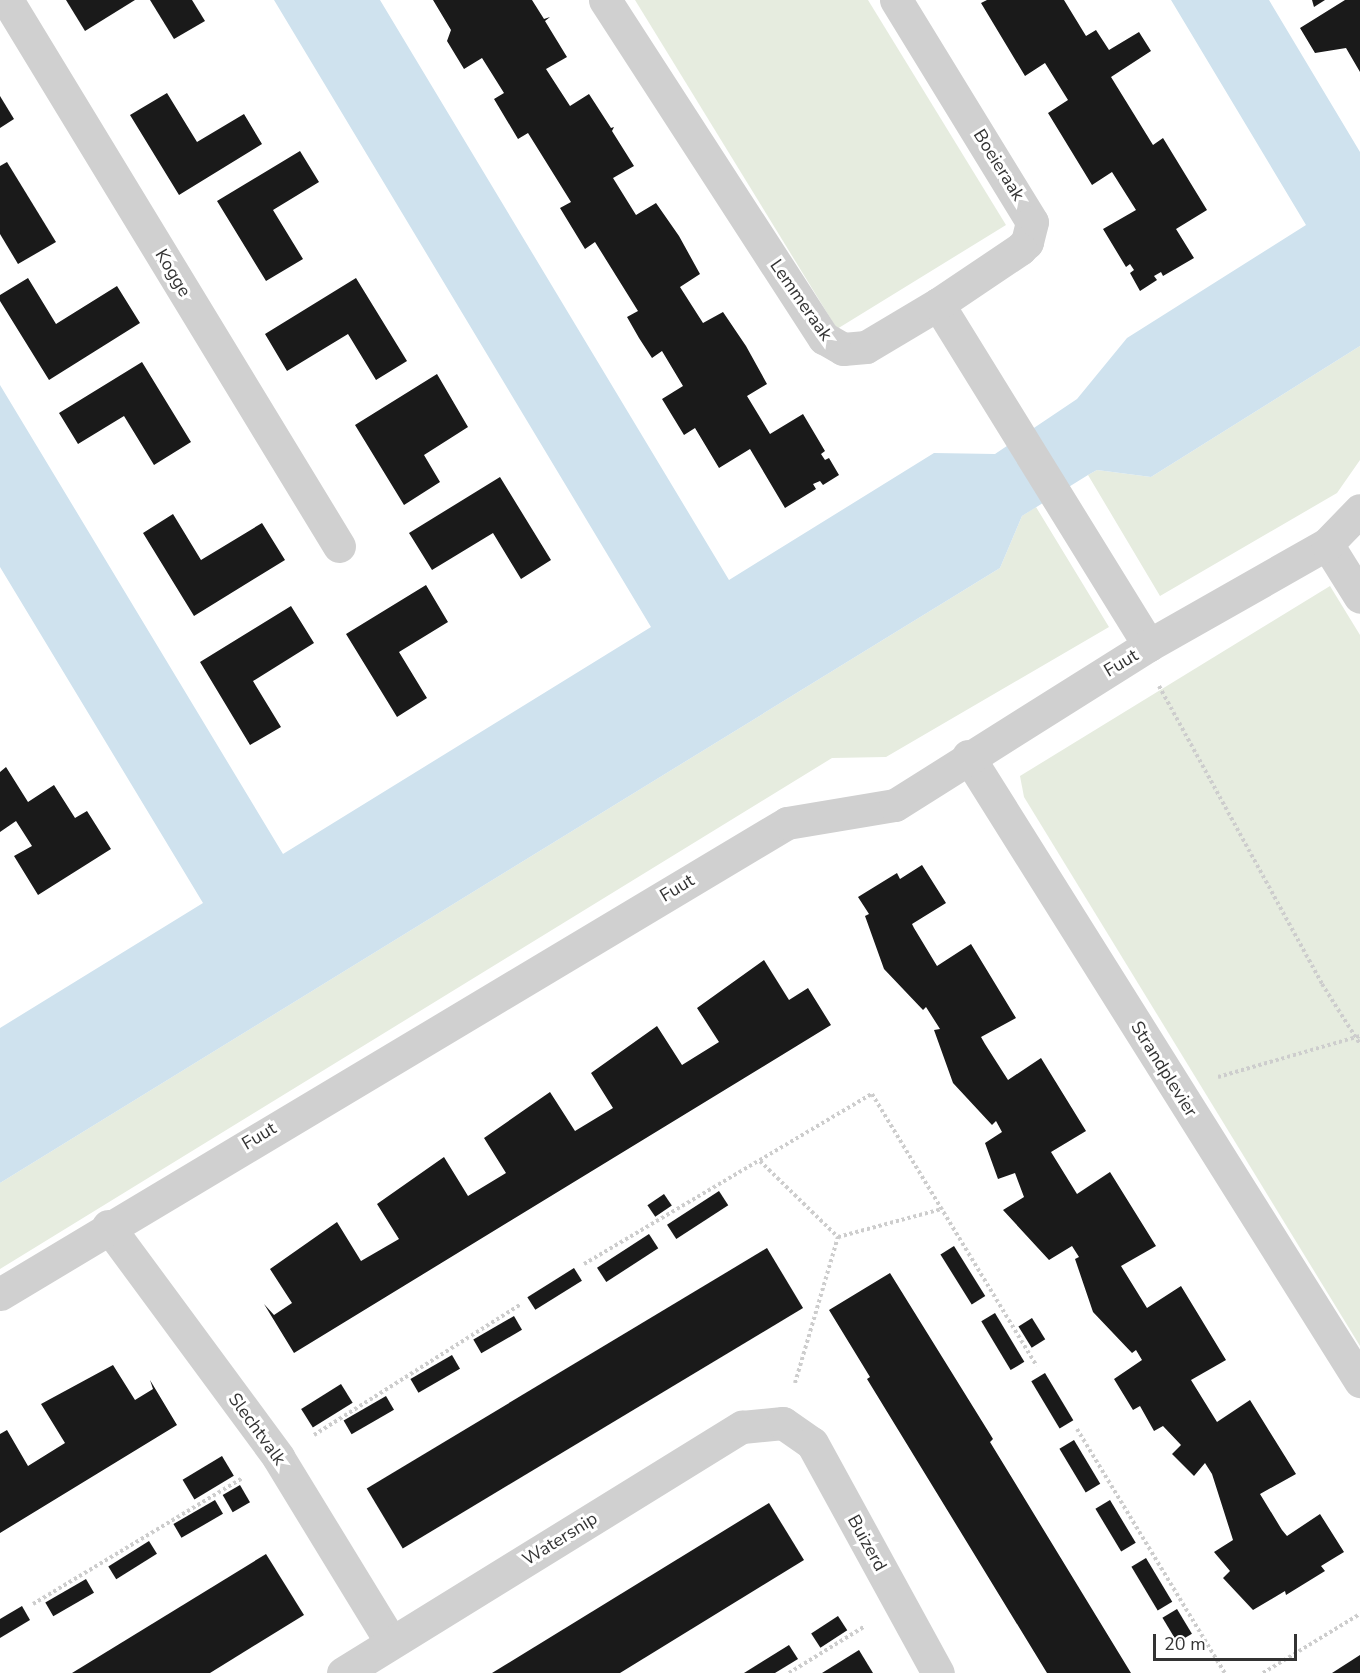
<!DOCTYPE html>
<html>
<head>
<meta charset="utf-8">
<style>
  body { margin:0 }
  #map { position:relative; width:1360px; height:1673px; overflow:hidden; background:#fff; font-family:"Nunito Sans",sans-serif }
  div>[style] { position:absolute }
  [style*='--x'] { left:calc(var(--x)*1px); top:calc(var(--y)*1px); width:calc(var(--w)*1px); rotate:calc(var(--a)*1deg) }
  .green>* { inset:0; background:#e6ecdf }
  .water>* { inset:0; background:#cfe2ee }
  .building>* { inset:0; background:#1a1a1a; transform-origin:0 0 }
  .path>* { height:4px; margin-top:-2px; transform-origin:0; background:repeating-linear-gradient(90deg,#cdcdcd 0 3px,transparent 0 6px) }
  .minor>* { height:33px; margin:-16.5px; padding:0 16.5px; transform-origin:16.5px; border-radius:16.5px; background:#d0d0d0 }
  span { translate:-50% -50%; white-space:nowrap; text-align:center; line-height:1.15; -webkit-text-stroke:6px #fff; paint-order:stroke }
  .street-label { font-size:18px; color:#333 }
  .scale { position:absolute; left:1153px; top:1634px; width:144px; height:27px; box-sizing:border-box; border:3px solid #333; border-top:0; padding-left:8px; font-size:18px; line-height:21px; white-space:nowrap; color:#333; -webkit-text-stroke:4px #fff; paint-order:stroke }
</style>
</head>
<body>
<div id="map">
  <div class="green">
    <i style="clip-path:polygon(635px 0,868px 0,1006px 225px,837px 329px)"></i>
    <i style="clip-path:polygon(1360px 346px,1360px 460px,1337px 493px,1160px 596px,1088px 475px,1097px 470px,1151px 477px)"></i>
    <i style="clip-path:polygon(1036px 507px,1109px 627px,886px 757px,832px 758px,0 1269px,0 1183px,1000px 568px,1022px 516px)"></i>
    <i style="clip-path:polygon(1330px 586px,1360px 635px,1360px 1346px,1024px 797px,1020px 776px)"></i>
  </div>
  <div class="water">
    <i style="clip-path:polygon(274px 0,380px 0,729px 580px,934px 453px,995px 454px,1077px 399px,1127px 338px,1306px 225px,1171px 0,1269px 0,1360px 152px,1360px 346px,1151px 477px,1097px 470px,1088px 475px,1022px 516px,1000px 568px,0 1183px,0 1028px,203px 903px,0 567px,0 385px,283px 854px,651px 627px)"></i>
  </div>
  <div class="building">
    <i style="clip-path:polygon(66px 0,135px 0,85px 31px)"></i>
    <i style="clip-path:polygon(150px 0,192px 0,205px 21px,174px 39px)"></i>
    <i style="clip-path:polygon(433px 0,532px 0,544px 19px,550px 17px,545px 21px,567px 57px,546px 69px,570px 106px,589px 94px,611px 128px,614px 127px,612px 131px,634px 166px,613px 178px,636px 215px,656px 203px,679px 236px,700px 274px,680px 287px,703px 323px,723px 312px,746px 346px,767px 384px,747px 396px,770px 434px,803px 414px,825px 451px,821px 454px,825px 460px,829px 458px,839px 475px,823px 485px,820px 481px,813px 484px,816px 489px,785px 508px,750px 449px,719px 468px,695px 428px,684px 435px,662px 399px,683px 386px,662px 351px,652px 358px,639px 338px,627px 317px,638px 311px,595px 242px,585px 249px,560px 208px,571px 202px,528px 133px,518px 139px,494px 99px,504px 93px,482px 58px,464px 69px,447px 41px,451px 30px)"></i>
    <i style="clip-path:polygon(987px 0,1064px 0,1086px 36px,1096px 30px,1109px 50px,1139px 32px,1151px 51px,1111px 77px,1153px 145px,1163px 138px,1207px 210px,1176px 229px,1194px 258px,1163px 276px,1161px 272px,1154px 276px,1157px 280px,1140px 291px,1130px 273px,1134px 270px,1130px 264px,1126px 267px,1103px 229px,1136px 210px,1112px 172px,1092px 185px,1048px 113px,1068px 100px,1045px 63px,1025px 76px,981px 3px)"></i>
    <i style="clip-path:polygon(1312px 0,1325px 0,1314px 7px)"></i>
    <i style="clip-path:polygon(1345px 0,1360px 0,1360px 72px,1346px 48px,1315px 53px,1300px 28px)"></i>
    <i style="clip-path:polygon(167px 93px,197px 142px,244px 114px,262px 144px,179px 195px,130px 115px)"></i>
    <i style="clip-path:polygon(0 96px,14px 119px,0 128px)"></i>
    <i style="clip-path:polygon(300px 151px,319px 182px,273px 210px,303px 259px,266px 281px,217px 201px)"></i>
    <i style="clip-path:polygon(7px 162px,56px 242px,18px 264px,0 234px,0 166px)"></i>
    <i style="clip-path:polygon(28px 278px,56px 324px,117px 286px,140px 323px,49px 380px,0 301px,0 295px)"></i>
    <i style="clip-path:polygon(356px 278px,407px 361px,376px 380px,348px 334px,287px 371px,265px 334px)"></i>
    <i style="clip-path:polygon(142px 362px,191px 442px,154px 465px,124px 416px,78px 444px,59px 413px)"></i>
    <i style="clip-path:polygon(437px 374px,468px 427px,424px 455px,440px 482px,404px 505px,355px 425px)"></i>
    <i style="clip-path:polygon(500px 477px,551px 560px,521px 579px,493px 533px,432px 570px,409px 533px)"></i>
    <i style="clip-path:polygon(173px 514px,201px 560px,262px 523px,285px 560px,194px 616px,143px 533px)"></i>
    <i style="clip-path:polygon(426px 585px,448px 622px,399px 652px,427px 698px,397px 717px,346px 634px)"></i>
    <i style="clip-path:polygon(291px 606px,314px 643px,253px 681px,281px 727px,250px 745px,200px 662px)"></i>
    <i style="clip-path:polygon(6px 767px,28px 802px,54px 785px,75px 818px,87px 811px,111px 849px,38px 895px,14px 856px,32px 846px,16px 821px,0 832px,0 772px)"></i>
    <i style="clip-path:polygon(922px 865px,946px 903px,912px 924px,914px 928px,937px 966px,971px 944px,1016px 1018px,981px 1037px,985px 1044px,1008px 1080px,1041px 1058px,1086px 1131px,1051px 1152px,1077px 1194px,1110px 1172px,1156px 1246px,1121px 1266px,1147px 1308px,1181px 1286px,1226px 1360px,1191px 1380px,1217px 1422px,1250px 1400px,1296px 1474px,1260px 1494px,1282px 1530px,1287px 1536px,1320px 1514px,1344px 1552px,1321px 1566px,1325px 1571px,1286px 1595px,1285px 1591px,1253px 1610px,1223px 1578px,1230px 1571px,1214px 1552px,1233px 1540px,1212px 1474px,1205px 1463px,1194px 1476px,1172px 1454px,1181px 1445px,1163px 1426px,1154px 1431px,1140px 1406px,1133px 1410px,1114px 1379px,1142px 1360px,1136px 1350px,1132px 1353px,1093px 1312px,1075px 1259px,1079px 1257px,1072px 1246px,1049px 1260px,1003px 1210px,1024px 1197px,1015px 1173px,998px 1179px,985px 1143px,1002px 1132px,996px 1121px,992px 1125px,953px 1083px,934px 1030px,940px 1029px,926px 1007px,923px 1010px,884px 969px,865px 916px,869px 914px,858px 897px,897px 873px,900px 879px)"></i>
    <i style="clip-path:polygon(764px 960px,789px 1000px,808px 988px,831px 1025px,294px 1353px,264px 1304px,274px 1315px,292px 1303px,270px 1269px,337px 1222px,361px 1261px,399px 1239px,377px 1204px,444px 1157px,468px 1196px,506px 1173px,484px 1138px,550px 1092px,575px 1131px,613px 1108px,591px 1073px,657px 1026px,682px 1065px,719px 1042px,697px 1008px)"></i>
    <i style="left:719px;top:1191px;width:17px;height:62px;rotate:57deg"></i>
    <i style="left:664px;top:1194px;width:14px;height:20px;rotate:56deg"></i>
    <i style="left:649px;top:1234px;width:17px;height:62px;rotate:57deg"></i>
    <i style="left:954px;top:1246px;width:59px;height:16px;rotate:58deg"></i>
    <i style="left:767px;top:1248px;width:70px;height:467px;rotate:59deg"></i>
    <i style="left:574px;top:1268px;width:15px;height:55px;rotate:58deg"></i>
    <i style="clip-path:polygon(890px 1273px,993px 1439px,990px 1442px,1131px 1673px,1047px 1673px,867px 1379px,870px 1377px,829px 1310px)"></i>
    <i style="left:995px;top:1313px;width:57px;height:16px;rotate:59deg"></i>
    <i style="left:514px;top:1316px;width:16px;height:47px;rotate:60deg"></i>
    <i style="left:1032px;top:1318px;width:25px;height:16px;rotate:58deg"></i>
    <i style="left:452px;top:1355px;width:16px;height:48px;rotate:60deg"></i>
    <i style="clip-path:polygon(113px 1365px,135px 1400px,153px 1389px,150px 1380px,177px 1425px,0 1533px,0 1434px,7px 1430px,28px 1466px,65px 1443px,41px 1404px)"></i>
    <i style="left:1045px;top:1373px;width:55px;height:16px;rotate:59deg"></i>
    <i style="left:341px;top:1384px;width:22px;height:47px;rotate:58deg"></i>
    <i style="left:386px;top:1396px;width:16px;height:49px;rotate:60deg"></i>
    <i style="left:1074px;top:1440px;width:51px;height:17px;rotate:59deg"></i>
    <i style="left:222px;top:1456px;width:23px;height:46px;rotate:59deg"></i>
    <i style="left:240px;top:1485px;width:20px;height:20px;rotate:60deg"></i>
    <i style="left:215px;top:1500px;width:16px;height:48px;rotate:60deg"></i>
    <i style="left:1110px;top:1500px;width:50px;height:17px;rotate:59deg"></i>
    <i style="clip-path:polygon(769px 1503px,804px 1560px,620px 1673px,492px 1673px)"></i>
    <i style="left:149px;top:1541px;width:15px;height:48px;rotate:58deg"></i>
    <i style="clip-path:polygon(266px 1554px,304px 1615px,210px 1673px,72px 1673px)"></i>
    <i style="left:1146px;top:1558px;width:51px;height:17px;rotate:59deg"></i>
    <i style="left:86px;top:1579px;width:16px;height:47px;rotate:60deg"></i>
    <i style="clip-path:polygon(22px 1606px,30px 1620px,0 1638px,0 1619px)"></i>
    <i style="left:1177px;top:1609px;width:29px;height:17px;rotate:59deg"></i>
    <i style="left:838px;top:1616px;width:17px;height:32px;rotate:57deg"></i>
    <i style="clip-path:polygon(789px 1645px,798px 1659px,775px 1673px,744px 1673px)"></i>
    <i style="clip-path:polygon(859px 1650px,873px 1673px,822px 1673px)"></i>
    <i style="clip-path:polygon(1360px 1655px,1360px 1673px,1332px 1673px)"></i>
  </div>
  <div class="path">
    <i style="--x:1159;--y:686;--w:340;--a:61.3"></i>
    <i style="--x:1322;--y:984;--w:71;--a:57.7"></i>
    <i style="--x:1218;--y:1077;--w:148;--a:-16.1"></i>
    <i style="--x:760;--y:1161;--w:109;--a:44.3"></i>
    <i style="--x:838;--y:1237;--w:108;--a:-15.1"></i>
    <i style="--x:584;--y:1264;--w:334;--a:-30.6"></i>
    <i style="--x:872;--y:1094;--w:318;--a:58.8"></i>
    <i style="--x:795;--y:1383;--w:152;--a:-73.6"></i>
    <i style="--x:1077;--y:1429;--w:285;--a:58.8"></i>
    <i style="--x:314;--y:1435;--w:244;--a:-32.3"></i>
    <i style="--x:33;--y:1604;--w:245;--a:-31"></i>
    <i style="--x:789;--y:1673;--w:89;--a:-31.7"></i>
    <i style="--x:1263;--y:1673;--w:114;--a:-31.3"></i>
  </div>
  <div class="minor">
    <i style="--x:7;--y:0;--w:639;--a:58.7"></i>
    <i style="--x:605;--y:0;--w:403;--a:57.1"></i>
    <i style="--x:824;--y:338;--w:22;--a:30"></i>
    <i style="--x:843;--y:349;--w:23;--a:-5"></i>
    <i style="--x:866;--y:347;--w:84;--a:-30.8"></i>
    <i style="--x:938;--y:304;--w:401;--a:58.3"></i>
    <i style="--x:896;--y:0;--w:260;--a:58.5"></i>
    <i style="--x:1032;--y:222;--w:21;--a:104"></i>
    <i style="--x:1027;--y:242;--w:10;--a:135"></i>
    <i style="--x:1020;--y:249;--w:99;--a:146.1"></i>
    <i style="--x:1327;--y:544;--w:62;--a:58.1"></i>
    <i style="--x:968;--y:756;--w:738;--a:57.9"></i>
    <i style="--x:108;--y:1226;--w:287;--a:53.6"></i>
    <i style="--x:278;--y:1457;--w:217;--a:58.6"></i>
    <i style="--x:0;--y:1294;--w:917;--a:-30.9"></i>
    <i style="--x:787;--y:823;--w:109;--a:-9.5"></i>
    <i style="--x:895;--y:805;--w:300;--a:-32.2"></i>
    <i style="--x:1149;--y:645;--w:205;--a:-29.6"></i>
    <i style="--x:1327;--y:544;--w:47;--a:-45.9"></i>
    <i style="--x:343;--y:1673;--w:469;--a:-31.7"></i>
    <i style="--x:742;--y:1427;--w:41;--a:-5.6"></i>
    <i style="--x:783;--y:1423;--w:35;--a:35"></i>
    <i style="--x:812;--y:1443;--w:262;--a:61.3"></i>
  </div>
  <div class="street-label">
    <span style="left:999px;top:165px;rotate:58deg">Boeieraak</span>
    <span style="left:173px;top:273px;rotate:59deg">Kogge</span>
    <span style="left:801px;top:300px;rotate:55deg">Lemmeraak</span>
    <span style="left:1121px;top:663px;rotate:-31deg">Fuut</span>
    <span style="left:677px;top:888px;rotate:-31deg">Fuut</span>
    <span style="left:1164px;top:1069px;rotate:58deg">Strandplevier</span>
    <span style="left:259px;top:1136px;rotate:-31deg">Fuut</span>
    <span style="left:257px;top:1429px;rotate:54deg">Slechtvalk</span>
    <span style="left:560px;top:1539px;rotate:-32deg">Watersnip</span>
    <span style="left:867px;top:1543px;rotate:61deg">Buizerd</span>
  </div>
  <div class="scale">20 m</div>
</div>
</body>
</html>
